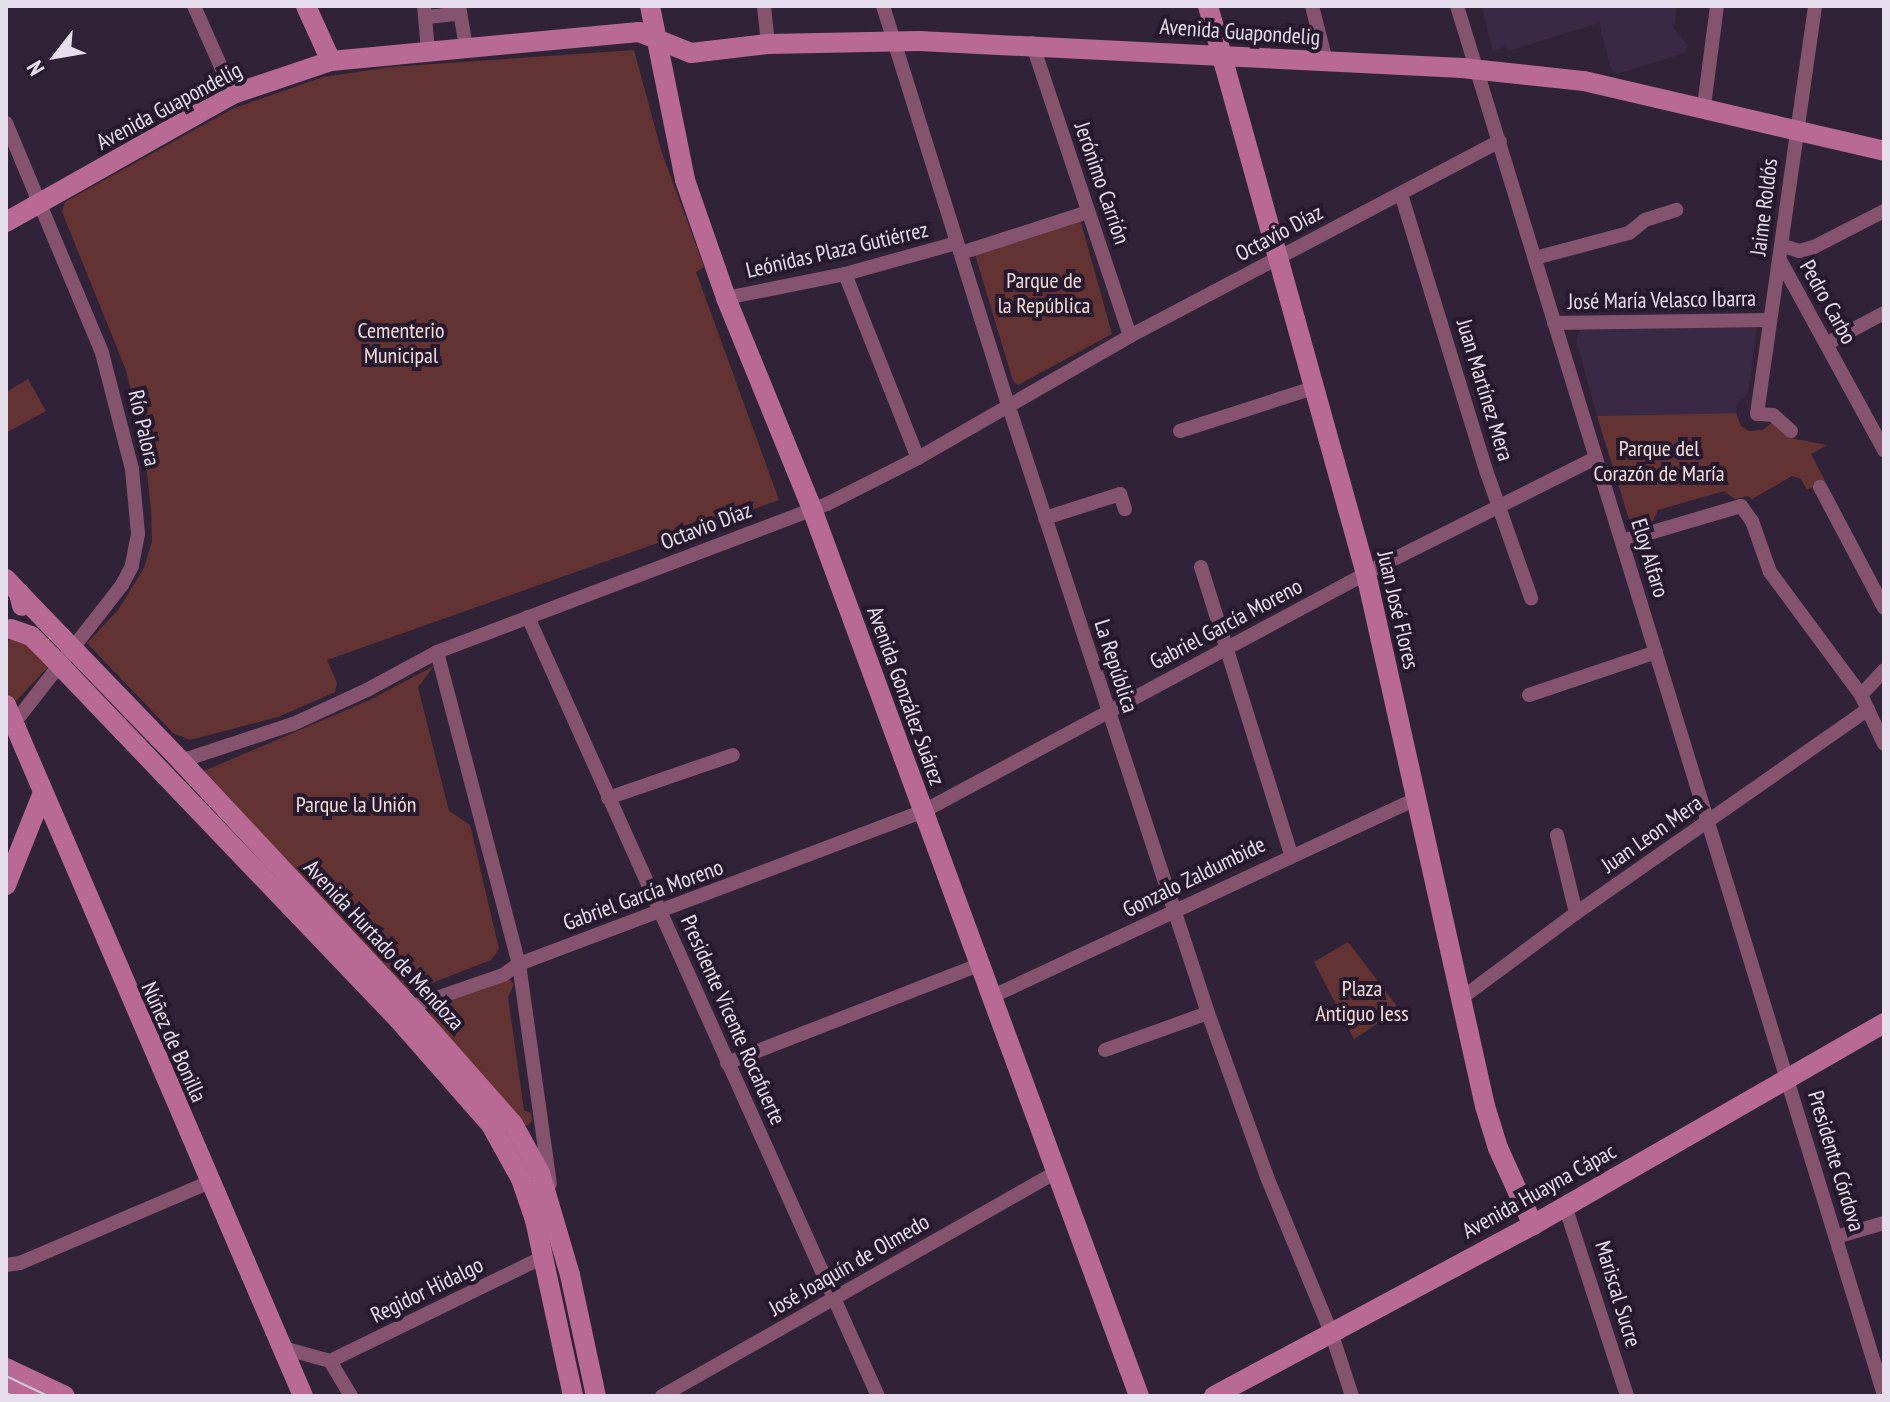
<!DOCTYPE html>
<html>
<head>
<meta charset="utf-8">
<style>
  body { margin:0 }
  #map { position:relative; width:1890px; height:1402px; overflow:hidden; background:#302338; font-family:"PT Sans Narrow",sans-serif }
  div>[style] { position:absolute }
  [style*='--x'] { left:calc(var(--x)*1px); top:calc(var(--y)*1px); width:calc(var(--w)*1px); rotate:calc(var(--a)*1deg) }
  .built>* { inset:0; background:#3a2944 }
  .green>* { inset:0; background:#633333 }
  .street>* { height:14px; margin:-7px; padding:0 7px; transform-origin:7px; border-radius:7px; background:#85536e }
  .secondary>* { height:20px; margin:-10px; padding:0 10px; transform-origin:10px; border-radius:10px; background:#b86a95 }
  .tram>* { height:2px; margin:-1px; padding:0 1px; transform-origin:1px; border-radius:1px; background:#cec5d4 }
  span { translate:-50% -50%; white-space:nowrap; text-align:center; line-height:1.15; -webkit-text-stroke:8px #26192d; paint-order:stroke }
  .street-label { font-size:22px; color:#e6deec }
  .park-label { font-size:22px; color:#f5dddc }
  .frame { position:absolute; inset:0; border:8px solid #e6deec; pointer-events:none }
  .north { position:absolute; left:16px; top:16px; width:80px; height:80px; -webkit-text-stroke:6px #26192d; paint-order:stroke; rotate:239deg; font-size:22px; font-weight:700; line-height:32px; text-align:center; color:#e6deec }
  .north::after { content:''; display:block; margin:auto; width:28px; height:36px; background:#e6deec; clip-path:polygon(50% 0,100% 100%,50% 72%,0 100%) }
</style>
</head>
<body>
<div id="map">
  <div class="built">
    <i style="clip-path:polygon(1482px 6px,1677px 6px,1674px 29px,1688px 46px,1685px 53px,1617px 74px,1611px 69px,1599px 23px,1508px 51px,1505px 47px,1493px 50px)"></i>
    <i style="clip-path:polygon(1757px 327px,1748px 394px,1738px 402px,1736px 413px,1597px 416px,1576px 340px,1580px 330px)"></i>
  </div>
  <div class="green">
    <i style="clip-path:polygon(634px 50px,661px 150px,704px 267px,696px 272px,779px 500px,327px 660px,337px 683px,335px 692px,278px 717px,190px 740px,173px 733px,87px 643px,118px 610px,144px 568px,152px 541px,151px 509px,144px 447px,126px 370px,62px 212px,65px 202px,232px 109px,323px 77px,391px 67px)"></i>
    <i style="clip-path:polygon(1080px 219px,1112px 334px,1018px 385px,1013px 381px,974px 251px)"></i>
    <i style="clip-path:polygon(28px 379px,46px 411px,6px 433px,6px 392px)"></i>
    <i style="clip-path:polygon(1736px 413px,1741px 426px,1749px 431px,1762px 430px,1773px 422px,1791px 438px,1827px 445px,1811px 454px,1825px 481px,1807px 490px,1801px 479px,1792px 476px,1752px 499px,1748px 496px,1735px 499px,1724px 491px,1658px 510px,1651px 524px,1637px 529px,1631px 526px,1597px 416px)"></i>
    <i style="clip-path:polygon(14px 638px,24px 640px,48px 667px,17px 700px,10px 698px,6px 690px,6px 642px)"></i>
    <i style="clip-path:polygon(434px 666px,418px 687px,449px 811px,470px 825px,499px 949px,491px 960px,406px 993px,204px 771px,370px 700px)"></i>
    <i style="clip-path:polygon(1348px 942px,1399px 1009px,1354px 1039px,1314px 962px)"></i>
    <i style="clip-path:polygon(508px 978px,514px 984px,508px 997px,524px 1110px,531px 1113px,532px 1121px,527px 1126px,523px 1125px,429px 1015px,434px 1006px)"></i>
  </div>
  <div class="street">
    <i style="--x:194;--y:6;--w:96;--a:66.1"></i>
    <i style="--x:424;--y:6;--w:44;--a:84.8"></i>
    <i style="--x:459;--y:6;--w:42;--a:80.3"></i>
    <i style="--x:764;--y:6;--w:38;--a:84"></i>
    <i style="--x:883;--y:6;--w:417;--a:72.6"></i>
    <i style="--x:1008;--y:404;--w:641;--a:71.82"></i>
    <i style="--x:1208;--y:1013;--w:174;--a:70.2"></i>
    <i style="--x:1267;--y:1177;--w:168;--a:67.6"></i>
    <i style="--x:1331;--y:1332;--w:67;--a:71.8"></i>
    <i style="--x:1312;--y:6;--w:57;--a:75.7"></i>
    <i style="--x:1457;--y:6;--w:1453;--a:72.91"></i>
    <i style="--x:427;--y:17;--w:31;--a:-6"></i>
    <i style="--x:1032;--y:43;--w:309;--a:71.5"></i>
    <i style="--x:1704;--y:106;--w:101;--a:-82.6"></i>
    <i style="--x:6;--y:123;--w:249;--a:67.3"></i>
    <i style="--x:102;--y:353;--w:120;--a:75.5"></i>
    <i style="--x:132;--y:469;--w:65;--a:84.7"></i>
    <i style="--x:138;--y:534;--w:33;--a:101"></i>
    <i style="--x:132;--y:566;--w:21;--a:118"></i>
    <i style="--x:122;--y:585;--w:175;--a:128"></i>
    <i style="--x:1401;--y:194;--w:292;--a:72.9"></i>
    <i style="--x:1487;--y:473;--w:133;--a:70.6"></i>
    <i style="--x:1783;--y:246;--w:17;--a:17"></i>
    <i style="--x:1799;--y:251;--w:16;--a:-15"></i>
    <i style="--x:1814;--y:247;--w:79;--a:-27.2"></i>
    <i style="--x:961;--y:253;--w:133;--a:-17.9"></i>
    <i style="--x:1535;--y:258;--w:97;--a:-14.9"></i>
    <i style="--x:1629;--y:233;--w:21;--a:-39"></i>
    <i style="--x:1645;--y:220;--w:33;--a:-18"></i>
    <i style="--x:1780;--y:260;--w:217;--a:61.3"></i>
    <i style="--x:845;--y:274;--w:198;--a:68.4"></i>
    <i style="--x:726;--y:298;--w:121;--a:-11.4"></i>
    <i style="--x:845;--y:274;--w:116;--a:-15.5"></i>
    <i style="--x:1554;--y:323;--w:216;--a:-0.8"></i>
    <i style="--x:1826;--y:344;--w:66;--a:-28.1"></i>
    <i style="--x:1180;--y:431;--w:140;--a:-17.9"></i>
    <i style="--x:1791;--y:431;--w:24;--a:-138"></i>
    <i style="--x:1773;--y:415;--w:16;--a:-176"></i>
    <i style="--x:1757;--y:414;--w:412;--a:-81.9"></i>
    <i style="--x:1820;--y:487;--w:137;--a:62.1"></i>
    <i style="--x:1045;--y:518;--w:79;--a:-17.7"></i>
    <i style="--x:1120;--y:494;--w:16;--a:72"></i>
    <i style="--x:1622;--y:541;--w:124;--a:-16.4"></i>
    <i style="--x:1741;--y:506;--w:19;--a:54"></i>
    <i style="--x:1752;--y:521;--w:54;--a:70.6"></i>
    <i style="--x:1770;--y:572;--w:153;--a:53.5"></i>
    <i style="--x:1861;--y:695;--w:54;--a:64.9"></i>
    <i style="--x:1201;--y:567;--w:302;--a:72.6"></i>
    <i style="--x:528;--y:617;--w:854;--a:65.81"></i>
    <i style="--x:437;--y:652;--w:323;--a:75.3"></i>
    <i style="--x:519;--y:964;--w:222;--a:82"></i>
    <i style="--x:1529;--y:695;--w:134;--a:-18.7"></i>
    <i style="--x:1861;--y:695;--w:34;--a:-47"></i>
    <i style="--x:181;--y:761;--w:118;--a:-18.3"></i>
    <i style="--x:293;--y:724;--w:81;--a:-24.7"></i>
    <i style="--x:367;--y:690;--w:80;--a:-28.5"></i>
    <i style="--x:437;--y:652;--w:417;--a:-20.8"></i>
    <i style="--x:827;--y:504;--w:102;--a:-26.8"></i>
    <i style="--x:918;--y:458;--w:245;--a:-29.9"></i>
    <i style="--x:1130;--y:336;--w:418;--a:-27.8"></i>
    <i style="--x:608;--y:798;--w:132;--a:-19"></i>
    <i style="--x:1557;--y:835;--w:80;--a:76.3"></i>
    <i style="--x:991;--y:997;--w:469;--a:-25"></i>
    <i style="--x:1463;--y:997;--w:141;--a:-36.6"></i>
    <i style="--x:1576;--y:913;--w:356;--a:-34.9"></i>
    <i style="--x:410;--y:1007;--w:98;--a:-19"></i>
    <i style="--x:503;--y:975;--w:19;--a:-35"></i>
    <i style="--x:519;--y:964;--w:431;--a:-20.7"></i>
    <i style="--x:922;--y:812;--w:520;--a:-28.24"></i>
    <i style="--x:1380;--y:566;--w:241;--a:-26.6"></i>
    <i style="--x:1105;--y:1050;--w:109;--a:-19.8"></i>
    <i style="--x:727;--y:1063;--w:270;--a:-21.3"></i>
    <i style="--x:1565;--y:1206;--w:200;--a:71.9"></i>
    <i style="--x:1836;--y:1237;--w:50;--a:-16.3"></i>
    <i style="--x:6;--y:1265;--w:14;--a:-8"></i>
    <i style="--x:20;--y:1263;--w:207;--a:-23.1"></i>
    <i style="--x:283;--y:1348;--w:49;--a:15.5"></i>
    <i style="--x:330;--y:1361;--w:41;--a:59"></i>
    <i style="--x:330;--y:1361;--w:237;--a:-26"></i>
    <i style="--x:662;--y:1396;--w:455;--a:-29.6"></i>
  </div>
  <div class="secondary">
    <i style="--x:306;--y:6;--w:60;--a:65.6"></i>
    <i style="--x:650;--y:6;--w:177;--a:78.6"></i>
    <i style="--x:685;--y:180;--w:125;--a:70.8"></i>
    <i style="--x:726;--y:298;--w:228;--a:67.8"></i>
    <i style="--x:812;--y:509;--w:945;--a:69.76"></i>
    <i style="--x:1208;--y:6;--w:590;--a:74.46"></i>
    <i style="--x:1366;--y:574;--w:545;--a:77.39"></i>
    <i style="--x:1485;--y:1106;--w:44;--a:72.8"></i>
    <i style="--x:1498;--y:1148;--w:85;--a:65.6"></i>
    <i style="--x:6;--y:222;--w:261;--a:-29.4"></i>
    <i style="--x:233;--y:94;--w:103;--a:-18.6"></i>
    <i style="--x:331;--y:61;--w:309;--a:-5.4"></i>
    <i style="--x:639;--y:32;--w:56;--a:22"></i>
    <i style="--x:691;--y:53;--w:78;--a:-6.7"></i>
    <i style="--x:768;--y:44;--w:151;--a:-1.1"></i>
    <i style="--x:919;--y:41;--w:544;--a:2.85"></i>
    <i style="--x:1462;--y:68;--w:123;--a:6.1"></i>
    <i style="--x:1584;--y:81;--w:308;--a:13.1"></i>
    <i style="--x:6;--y:579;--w:19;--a:47"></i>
    <i style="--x:19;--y:593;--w:13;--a:77"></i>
    <i style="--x:19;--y:593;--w:233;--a:46"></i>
    <i style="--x:181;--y:761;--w:323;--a:47"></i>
    <i style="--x:401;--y:997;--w:169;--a:48.6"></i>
    <i style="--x:513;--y:1124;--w:56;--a:61.1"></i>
    <i style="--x:540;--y:1173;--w:106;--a:73.6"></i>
    <i style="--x:570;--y:1275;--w:124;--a:77.9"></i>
    <i style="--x:11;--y:629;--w:21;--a:19"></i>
    <i style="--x:31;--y:636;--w:28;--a:45"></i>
    <i style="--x:51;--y:656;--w:502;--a:46.29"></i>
    <i style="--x:398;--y:1019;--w:141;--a:48.7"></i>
    <i style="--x:491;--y:1125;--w:62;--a:60.9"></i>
    <i style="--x:521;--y:1179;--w:43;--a:71.1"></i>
    <i style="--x:535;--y:1220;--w:180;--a:77.8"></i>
    <i style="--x:6;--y:705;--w:752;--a:66.74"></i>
    <i style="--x:6;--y:885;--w:97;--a:-68.2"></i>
    <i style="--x:6;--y:1368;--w:65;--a:25.4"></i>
    <i style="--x:6;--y:1380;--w:31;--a:32"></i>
    <i style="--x:1214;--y:1396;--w:362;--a:-28.2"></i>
    <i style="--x:1533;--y:1225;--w:405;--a:-29.9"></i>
  </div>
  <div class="tram">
    <i style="--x:6;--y:1376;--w:47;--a:25.5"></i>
    <i style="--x:6;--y:1393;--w:8;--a:23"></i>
  </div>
  <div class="street-label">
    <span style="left:1240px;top:32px;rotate:4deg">Avenida Guapondelig</span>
    <span style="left:169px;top:106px;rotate:-28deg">Avenida Guapondelig</span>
    <span style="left:1102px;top:183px;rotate:71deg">Jerónimo Carrión</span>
    <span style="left:1764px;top:207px;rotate:-83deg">Jaime Roldós</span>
    <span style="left:1279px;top:233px;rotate:-28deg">Octavio Díaz</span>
    <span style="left:837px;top:250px;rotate:-13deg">Leónidas Plaza Gutiérrez</span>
    <span style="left:1662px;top:300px;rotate:-1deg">José María Velasco Ibarra</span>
    <span style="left:1828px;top:302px;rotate:61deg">Pedro Carbo</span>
    <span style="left:1485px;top:390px;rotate:73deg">Juan Martínez Mera</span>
    <span style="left:144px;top:428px;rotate:77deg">Río Palora</span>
    <span style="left:706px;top:526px;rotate:-21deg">Octavio Díaz</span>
    <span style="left:1650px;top:558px;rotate:73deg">Eloy Alfaro</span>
    <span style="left:1398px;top:610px;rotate:77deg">Juan José Flores</span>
    <span style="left:1226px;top:624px;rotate:-28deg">Gabriel García Moreno</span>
    <span style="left:1116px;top:666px;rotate:72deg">La República</span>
    <span style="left:906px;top:696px;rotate:70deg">Avenida González Suárez</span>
    <span style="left:1652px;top:834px;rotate:-35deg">Juan Leon Mera</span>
    <span style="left:1194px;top:877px;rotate:-26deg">Gonzalo Zaldumbide</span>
    <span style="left:643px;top:895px;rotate:-20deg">Gabriel García Moreno</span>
    <span style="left:384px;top:945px;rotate:47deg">Avenida Hurtado de Mendoza</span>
    <span style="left:733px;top:1020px;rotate:66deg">Presidente Vicente Rocafuerte</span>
    <span style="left:174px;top:1042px;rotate:66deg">Núñez de Bonilla</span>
    <span style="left:1836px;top:1161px;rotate:73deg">Presidente Córdova</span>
    <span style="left:1539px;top:1191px;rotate:-29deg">Avenida Huayna Cápac</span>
    <span style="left:849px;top:1265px;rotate:-30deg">José Joaquín de Olmedo</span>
    <span style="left:427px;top:1290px;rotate:-26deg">Regidor Hidalgo</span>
    <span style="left:1618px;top:1294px;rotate:73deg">Mariscal Sucre</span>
  </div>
  <div class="park-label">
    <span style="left:1044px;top:293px">Parque de<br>la República</span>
    <span style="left:401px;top:343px">Cementerio<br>Municipal</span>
    <span style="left:1659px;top:461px">Parque del<br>Corazón de María</span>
    <span style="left:356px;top:805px">Parque la Unión</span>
    <span style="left:1362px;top:1001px">Plaza<br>Antiguo Iess</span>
  </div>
  <div class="frame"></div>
  <div class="north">N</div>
</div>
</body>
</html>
